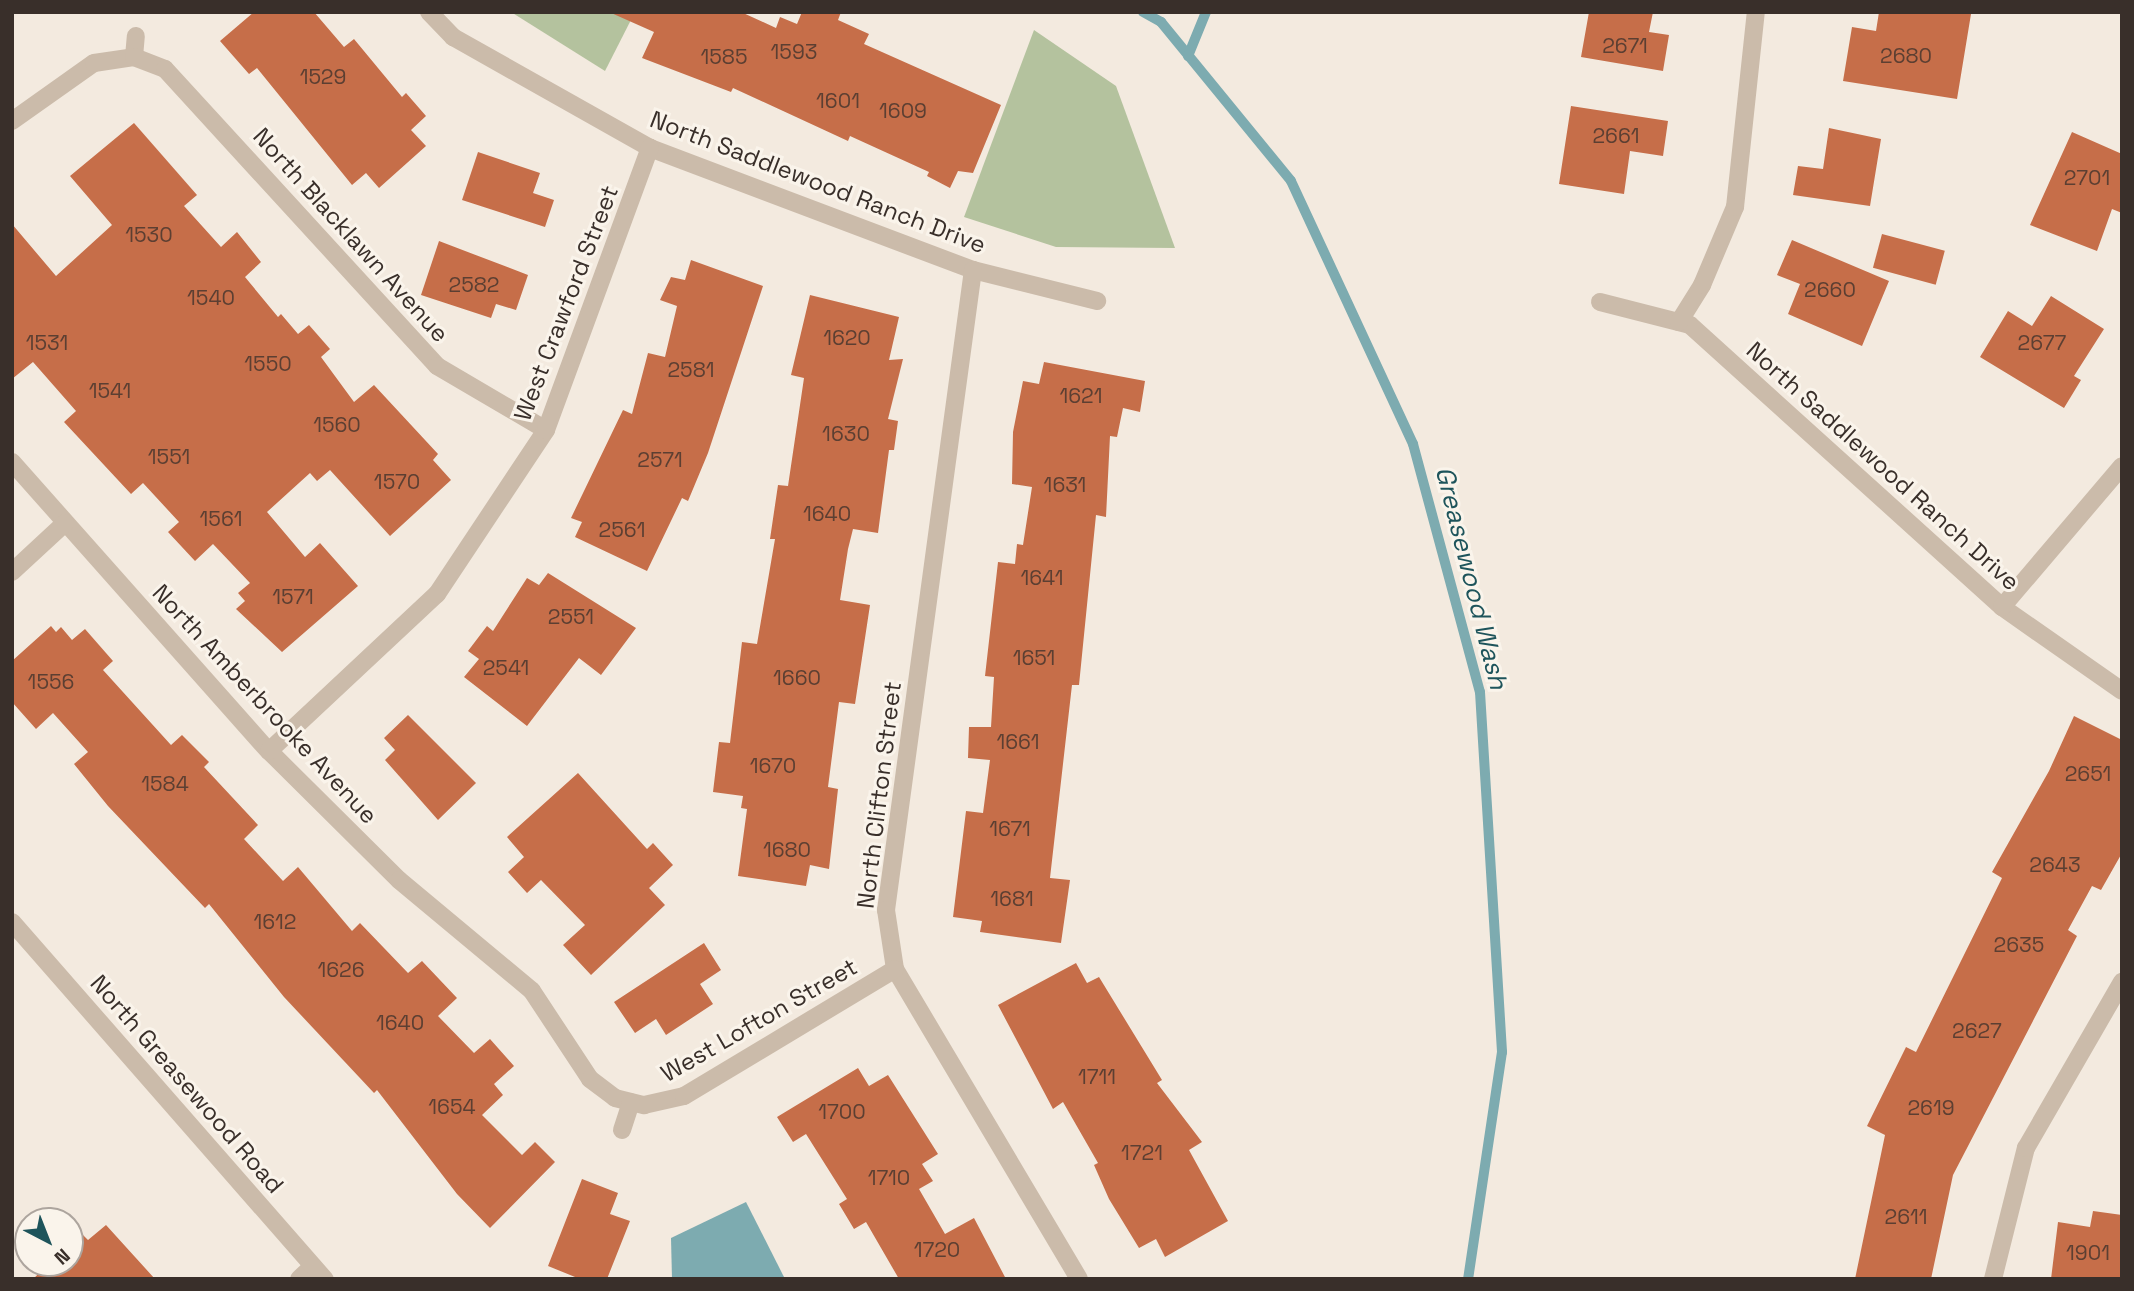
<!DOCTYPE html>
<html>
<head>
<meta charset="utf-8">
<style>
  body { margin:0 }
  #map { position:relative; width:2134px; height:1291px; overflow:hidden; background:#f3eadf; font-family:"Space Grotesk",sans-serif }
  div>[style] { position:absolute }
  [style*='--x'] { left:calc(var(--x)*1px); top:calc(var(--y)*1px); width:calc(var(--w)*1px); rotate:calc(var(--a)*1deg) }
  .green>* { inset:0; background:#b4c29e }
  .water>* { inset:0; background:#7dabb0 }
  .stream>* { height:10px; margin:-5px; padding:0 5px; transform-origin:5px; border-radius:5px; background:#7dabb0 }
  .building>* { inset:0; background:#c66e49; transform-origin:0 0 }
  .minor>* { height:18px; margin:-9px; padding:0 9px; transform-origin:9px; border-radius:9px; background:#cbbbaa }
  .tertiary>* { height:18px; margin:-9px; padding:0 9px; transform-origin:9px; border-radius:9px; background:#cbbbaa }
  span { translate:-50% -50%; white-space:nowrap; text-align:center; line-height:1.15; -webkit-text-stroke:6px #faf4eb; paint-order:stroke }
  .number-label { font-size:21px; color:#5c3f32 }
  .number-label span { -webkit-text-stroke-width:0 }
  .street-label { font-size:24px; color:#392f2a }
  .water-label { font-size:26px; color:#1e545b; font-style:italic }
  .frame { position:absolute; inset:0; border:14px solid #392f2a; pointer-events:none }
  .north { position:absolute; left:14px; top:1207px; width:70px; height:70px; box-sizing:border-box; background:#faf4eb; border:2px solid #ada59e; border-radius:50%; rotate:138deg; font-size:19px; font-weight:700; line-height:28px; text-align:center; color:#392f2a }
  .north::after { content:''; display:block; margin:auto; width:24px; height:32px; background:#1e545b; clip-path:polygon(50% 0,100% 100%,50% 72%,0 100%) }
</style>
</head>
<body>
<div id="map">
  <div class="green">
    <i style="clip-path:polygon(511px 12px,635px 12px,605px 71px)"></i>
    <i style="clip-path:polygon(1034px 30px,1116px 86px,1175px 248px,1056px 247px,964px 217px)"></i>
  </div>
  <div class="water">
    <i style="clip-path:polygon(746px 1202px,785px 1279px,672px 1279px,671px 1238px)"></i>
  </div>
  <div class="stream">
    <i style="--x:1143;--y:12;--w:21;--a:29"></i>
    <i style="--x:1161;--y:22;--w:205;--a:50.7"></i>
    <i style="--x:1291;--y:181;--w:290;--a:65.1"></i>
    <i style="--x:1413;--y:444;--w:257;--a:74.9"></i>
    <i style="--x:1480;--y:692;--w:361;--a:86.5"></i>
    <i style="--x:1502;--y:1052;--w:230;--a:98.5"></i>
    <i style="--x:1188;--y:56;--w:48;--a:-67.8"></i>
  </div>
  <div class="building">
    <i style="clip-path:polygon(254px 12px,314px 12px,344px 47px,354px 39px,402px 97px,406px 93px,426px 116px,411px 130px,426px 146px,379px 188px,366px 173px,352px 185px,257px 68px,249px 74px,220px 41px)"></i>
    <i style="clip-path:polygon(609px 12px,741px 12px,776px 28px,780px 17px,797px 24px,802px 12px,841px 12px,838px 20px,869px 34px,864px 44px,1001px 105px,973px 173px,958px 171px,950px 188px,927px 176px,929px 172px,850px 136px,848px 141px,733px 88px,731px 92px,642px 58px,654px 32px)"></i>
    <i style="clip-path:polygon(1589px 12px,1653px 12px,1649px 32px,1669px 35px,1663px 71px,1581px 57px)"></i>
    <i style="clip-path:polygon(1879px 12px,1971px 14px,1957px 99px,1843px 81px,1852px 27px,1876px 31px)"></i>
    <i style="clip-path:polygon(1571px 106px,1668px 121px,1663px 156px,1630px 151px,1624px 194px,1559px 184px)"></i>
    <i style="clip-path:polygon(134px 123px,197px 195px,184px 206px,221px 247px,237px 232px,261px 262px,245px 277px,278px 317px,281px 314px,298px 334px,309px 325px,330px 349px,321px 357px,354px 402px,374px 385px,438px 454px,433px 460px,451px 480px,390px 536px,330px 470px,317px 481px,310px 473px,267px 512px,305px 557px,320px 543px,358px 586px,282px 652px,236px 609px,245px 601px,238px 593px,250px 583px,213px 544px,195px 561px,168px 532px,179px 522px,143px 483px,131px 494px,64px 422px,76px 411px,33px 362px,12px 379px,12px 224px,56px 276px,112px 225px,70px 176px)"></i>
    <i style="clip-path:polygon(1829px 128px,1881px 139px,1870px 206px,1793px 195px,1798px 166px,1823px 169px)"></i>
    <i style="clip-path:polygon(2072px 132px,2122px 154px,2122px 213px,2112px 209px,2097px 251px,2030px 225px)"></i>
    <i style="clip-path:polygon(478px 152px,540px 173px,533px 193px,554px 200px,545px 227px,462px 200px)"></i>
    <i style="left:1882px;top:234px;width:65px;height:35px;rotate:15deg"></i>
    <i style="clip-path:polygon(1792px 240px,1889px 281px,1862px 346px,1788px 314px,1800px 284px,1777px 275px)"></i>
    <i style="clip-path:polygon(439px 241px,528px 275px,516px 310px,496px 304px,491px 318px,421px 295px)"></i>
    <i style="clip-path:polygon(691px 260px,763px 286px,708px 453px,688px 501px,682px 498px,647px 571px,575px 537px,582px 522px,571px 518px,623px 410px,632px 414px,648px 353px,665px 357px,677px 306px,660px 300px,671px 277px,685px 280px)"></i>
    <i style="clip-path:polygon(810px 295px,899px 317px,889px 360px,903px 359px,888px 419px,898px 421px,894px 450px,889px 450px,878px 533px,853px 529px,848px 549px,840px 600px,870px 605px,855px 704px,839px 702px,828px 787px,838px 789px,829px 869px,810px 865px,806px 886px,738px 876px,747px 809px,741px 808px,743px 796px,713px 792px,719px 742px,730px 743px,742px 642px,757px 644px,775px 539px,770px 539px,778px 485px,788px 486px,804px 378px,791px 375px)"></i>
    <i style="clip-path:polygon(2051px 296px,2104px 329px,2074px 376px,2081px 380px,2064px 408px,1980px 357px,2008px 311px,2032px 326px)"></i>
    <i style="clip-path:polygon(1044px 362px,1145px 381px,1140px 412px,1123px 408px,1117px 437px,1110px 436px,1106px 517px,1096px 515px,1079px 685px,1072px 685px,1050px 878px,1070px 880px,1061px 943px,980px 932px,982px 921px,953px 917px,966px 811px,983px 813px,990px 760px,968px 758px,969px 727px,991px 727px,994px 677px,985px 676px,998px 562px,1015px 564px,1017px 544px,1023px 545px,1032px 487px,1012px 484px,1013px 432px,1023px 381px,1039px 384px)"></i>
    <i style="clip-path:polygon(548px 573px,636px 628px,601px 675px,579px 658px,527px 726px,464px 677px,479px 659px,468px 651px,487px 626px,493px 631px,527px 578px,539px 585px)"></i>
    <i style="clip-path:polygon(51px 626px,56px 632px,61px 627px,72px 640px,85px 629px,113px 661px,103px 670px,171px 745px,182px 735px,209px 762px,204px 767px,258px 825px,244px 839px,283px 881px,298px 867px,352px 931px,360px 923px,408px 973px,422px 961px,457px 998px,438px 1016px,474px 1053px,490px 1039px,514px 1066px,494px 1084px,503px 1095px,482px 1115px,522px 1155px,535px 1142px,555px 1162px,490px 1228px,457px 1194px,377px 1090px,374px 1093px,284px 997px,209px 904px,205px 908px,108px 806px,74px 764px,88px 752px,53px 713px,36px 729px,12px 702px,12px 661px)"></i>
    <i style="clip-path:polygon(408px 715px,476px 783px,438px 820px,385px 760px,395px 750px,384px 738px)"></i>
    <i style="clip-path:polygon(2074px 716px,2122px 740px,2122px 853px,2101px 890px,2092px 886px,2068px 930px,2077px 936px,1953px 1175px,1931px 1279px,1855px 1279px,1885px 1135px,1867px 1126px,1906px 1047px,1916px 1052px,2002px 878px,1992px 872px,2049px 771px)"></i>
    <i style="clip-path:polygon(578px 773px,647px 849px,653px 843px,673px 865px,649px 888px,665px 905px,591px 975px,563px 945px,585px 925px,541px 880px,527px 893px,508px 872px,524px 857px,507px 837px)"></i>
    <i style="clip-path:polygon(704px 943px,721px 970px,700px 984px,713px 1004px,666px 1035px,656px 1019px,635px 1033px,614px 1002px)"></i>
    <i style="clip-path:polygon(1076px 963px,1087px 983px,1099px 977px,1162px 1080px,1157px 1083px,1202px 1142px,1189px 1150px,1228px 1221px,1165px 1257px,1156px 1239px,1139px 1248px,1109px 1199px,1094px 1165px,1098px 1163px,1063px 1102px,1053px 1109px,998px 1005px)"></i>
    <i style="clip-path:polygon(858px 1068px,869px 1086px,888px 1075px,938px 1154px,922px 1164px,933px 1181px,919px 1189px,945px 1234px,974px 1218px,1006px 1279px,899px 1279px,866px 1222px,854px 1229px,839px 1204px,847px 1199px,806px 1134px,793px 1142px,777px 1117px)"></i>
    <i style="clip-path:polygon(582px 1179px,618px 1193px,610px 1214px,630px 1221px,607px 1279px,580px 1279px,548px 1266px)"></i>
    <i style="clip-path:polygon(2093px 1211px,2122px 1215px,2122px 1279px,2051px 1279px,2058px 1222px,2090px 1227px)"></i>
    <i style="clip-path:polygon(106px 1225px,155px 1279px,33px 1279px,50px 1263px,70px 1263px,70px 1245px,82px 1234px,88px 1240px)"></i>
  </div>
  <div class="minor">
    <i style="--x:429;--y:12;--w:35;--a:46"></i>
    <i style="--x:453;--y:37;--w:226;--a:29.4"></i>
    <i style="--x:650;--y:148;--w:345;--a:20.7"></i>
    <i style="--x:973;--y:270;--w:128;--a:14"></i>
    <i style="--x:134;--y:57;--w:21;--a:-85"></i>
    <i style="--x:12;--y:121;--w:100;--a:-35.3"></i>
    <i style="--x:94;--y:63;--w:40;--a:-8.5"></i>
    <i style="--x:134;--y:57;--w:33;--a:21"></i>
    <i style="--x:165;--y:69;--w:403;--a:47.5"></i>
    <i style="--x:437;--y:366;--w:126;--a:30.4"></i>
    <i style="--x:973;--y:270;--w:646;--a:97.74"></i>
    <i style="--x:886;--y:910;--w:60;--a:81.3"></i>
    <i style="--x:895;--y:969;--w:360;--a:59.3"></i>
    <i style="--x:1600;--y:302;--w:93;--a:14.3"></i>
    <i style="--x:1690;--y:325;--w:421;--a:42.1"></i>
    <i style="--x:2002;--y:607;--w:146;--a:35"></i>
    <i style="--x:1679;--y:322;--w:44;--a:-58.1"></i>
    <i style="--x:1702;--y:285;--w:85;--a:-67.1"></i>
    <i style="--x:1735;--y:207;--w:196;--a:-83.9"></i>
    <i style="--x:12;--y:462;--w:387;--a:48.4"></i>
    <i style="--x:269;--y:751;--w:183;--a:44.8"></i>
    <i style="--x:399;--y:880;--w:173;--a:39.8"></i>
    <i style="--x:532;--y:991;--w:105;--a:56.6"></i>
    <i style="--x:590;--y:1079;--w:31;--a:37"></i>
    <i style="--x:615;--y:1098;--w:30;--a:14"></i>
    <i style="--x:644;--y:1105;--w:41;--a:-12.7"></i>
    <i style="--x:684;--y:1096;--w:246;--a:-31"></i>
    <i style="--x:12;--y:572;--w:72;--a:-42.8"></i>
    <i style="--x:2002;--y:607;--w:185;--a:-49.6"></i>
    <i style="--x:269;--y:751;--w:230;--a:-43.1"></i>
    <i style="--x:437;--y:594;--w:197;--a:-56.4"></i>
    <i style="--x:546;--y:430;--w:301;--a:-69.8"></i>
    <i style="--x:622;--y:1130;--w:29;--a:-72"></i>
    <i style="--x:299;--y:1279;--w:19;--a:-43"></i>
    <i style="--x:1993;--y:1279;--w:135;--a:-75.9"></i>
    <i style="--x:2026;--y:1148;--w:192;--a:-60"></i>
  </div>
  <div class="tertiary">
    <i style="--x:12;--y:922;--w:475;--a:48.8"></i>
  </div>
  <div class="number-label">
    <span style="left:1625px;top:46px">2671</span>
    <span style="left:794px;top:52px">1593</span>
    <span style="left:1906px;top:56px">2680</span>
    <span style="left:724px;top:57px">1585</span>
    <span style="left:323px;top:77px">1529</span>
    <span style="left:838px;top:101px">1601</span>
    <span style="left:903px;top:111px">1609</span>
    <span style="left:1616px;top:136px">2661</span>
    <span style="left:2087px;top:178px">2701</span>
    <span style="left:149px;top:235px">1530</span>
    <span style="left:474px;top:285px">2582</span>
    <span style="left:1830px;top:290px">2660</span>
    <span style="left:211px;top:298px">1540</span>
    <span style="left:847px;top:338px">1620</span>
    <span style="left:47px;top:343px">1531</span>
    <span style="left:2042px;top:343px">2677</span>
    <span style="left:268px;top:364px">1550</span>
    <span style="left:691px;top:370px">2581</span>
    <span style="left:110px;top:391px">1541</span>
    <span style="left:1081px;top:396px">1621</span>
    <span style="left:337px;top:425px">1560</span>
    <span style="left:846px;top:434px">1630</span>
    <span style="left:169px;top:457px">1551</span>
    <span style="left:660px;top:460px">2571</span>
    <span style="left:397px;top:482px">1570</span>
    <span style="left:1065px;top:485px">1631</span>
    <span style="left:827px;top:514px">1640</span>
    <span style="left:221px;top:519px">1561</span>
    <span style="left:622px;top:530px">2561</span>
    <span style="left:1042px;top:578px">1641</span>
    <span style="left:293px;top:597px">1571</span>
    <span style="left:571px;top:617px">2551</span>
    <span style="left:1034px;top:658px">1651</span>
    <span style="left:506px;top:668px">2541</span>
    <span style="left:797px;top:678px">1660</span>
    <span style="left:51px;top:682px">1556</span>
    <span style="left:1018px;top:742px">1661</span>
    <span style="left:773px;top:766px">1670</span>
    <span style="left:2088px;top:774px">2651</span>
    <span style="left:165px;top:784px">1584</span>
    <span style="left:1010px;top:829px">1671</span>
    <span style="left:787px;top:850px">1680</span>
    <span style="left:2055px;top:865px">2643</span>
    <span style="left:1012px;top:899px">1681</span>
    <span style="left:275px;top:922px">1612</span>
    <span style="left:2019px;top:945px">2635</span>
    <span style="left:341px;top:970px">1626</span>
    <span style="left:400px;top:1023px">1640</span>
    <span style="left:1977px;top:1031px">2627</span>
    <span style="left:1097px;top:1077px">1711</span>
    <span style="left:452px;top:1107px">1654</span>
    <span style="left:1931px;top:1108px">2619</span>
    <span style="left:842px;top:1112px">1700</span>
    <span style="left:1142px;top:1153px">1721</span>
    <span style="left:889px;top:1178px">1710</span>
    <span style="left:1906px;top:1217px">2611</span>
    <span style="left:937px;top:1250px">1720</span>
    <span style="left:2088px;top:1253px">1901</span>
  </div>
  <div class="street-label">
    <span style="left:818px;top:182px;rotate:21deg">North Saddlewood Ranch Drive</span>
    <span style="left:351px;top:235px;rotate:48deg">North Blacklawn Avenue</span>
    <span style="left:566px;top:303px;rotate:-69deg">West Crawford Street</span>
    <span style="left:1883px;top:466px;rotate:42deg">North Saddlewood Ranch Drive</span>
    <span style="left:265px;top:704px;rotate:47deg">North Amberbrooke Avenue</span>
    <span style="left:879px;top:795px;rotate:-83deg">North Clifton Street</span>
    <span style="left:759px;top:1020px;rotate:-30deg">West Lofton Street</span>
    <span style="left:187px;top:1084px;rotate:49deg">North Greasewood Road</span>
  </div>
  <div class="water-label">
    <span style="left:1471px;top:578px;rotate:76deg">Greasewood Wash</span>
  </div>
  <div class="frame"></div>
  <div class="north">N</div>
</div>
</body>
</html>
